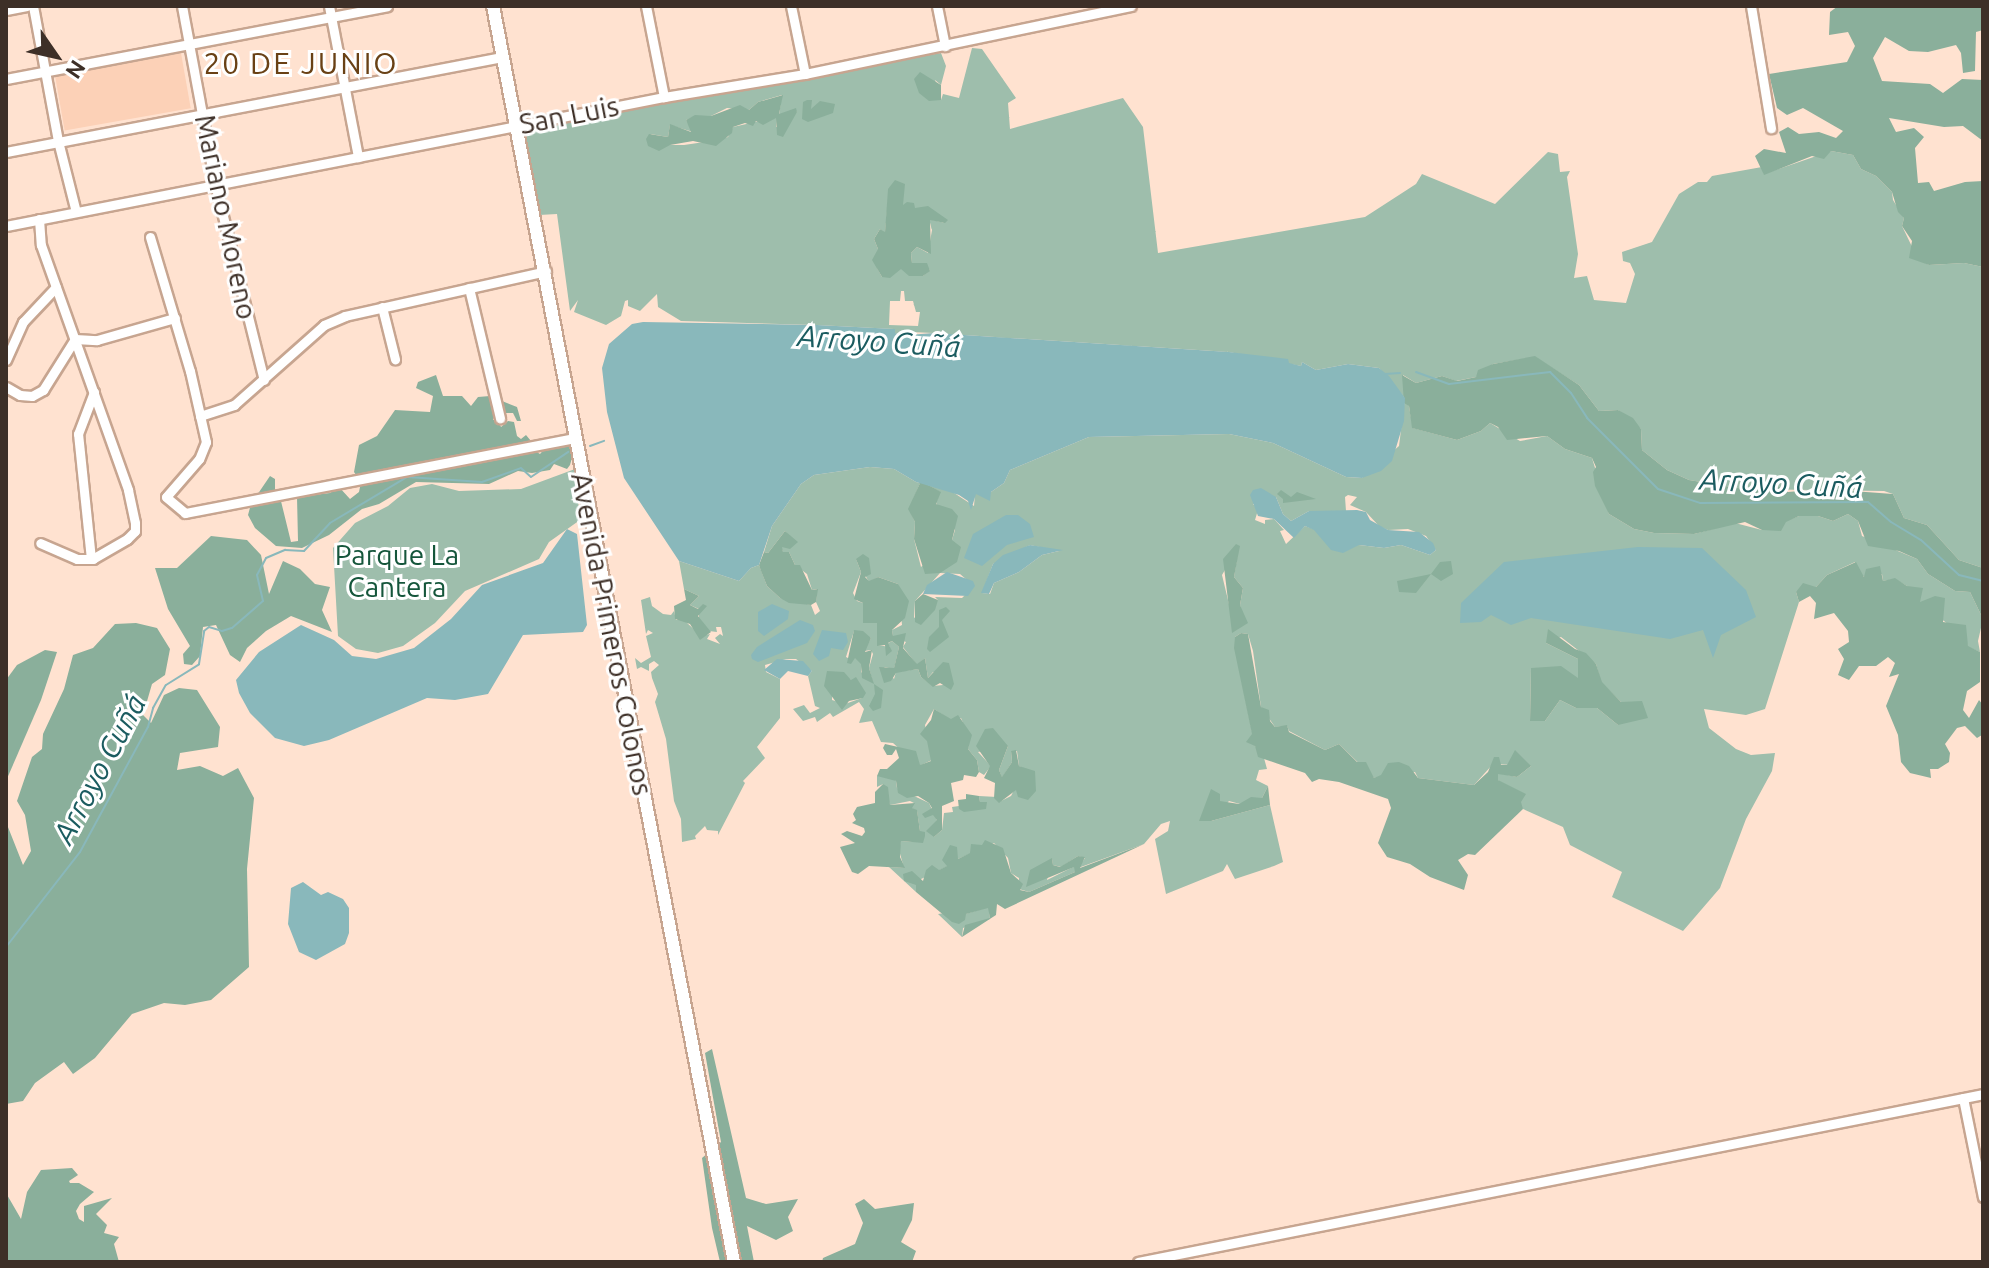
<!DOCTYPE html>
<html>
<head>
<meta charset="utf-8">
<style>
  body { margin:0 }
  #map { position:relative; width:1989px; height:1268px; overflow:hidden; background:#ffe2d0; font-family:Ubuntu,sans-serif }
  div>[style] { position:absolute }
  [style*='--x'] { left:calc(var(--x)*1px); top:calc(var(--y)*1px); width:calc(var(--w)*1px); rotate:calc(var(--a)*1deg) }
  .built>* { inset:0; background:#fcd1b7; transform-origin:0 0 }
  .green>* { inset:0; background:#9ebeac }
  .forest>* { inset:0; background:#8aaf9b }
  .water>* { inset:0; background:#89b8bb }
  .stream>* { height:2px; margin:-1px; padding:0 1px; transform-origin:1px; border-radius:1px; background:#89b8bb }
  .roads { filter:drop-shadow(2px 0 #c7a590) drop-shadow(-2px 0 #c7a590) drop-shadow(0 2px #c7a590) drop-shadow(0 -2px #c7a590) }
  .street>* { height:9px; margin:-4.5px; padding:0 4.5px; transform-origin:4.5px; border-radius:4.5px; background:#fff }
  .secondary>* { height:12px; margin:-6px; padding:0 6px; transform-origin:6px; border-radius:6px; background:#fff }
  span { translate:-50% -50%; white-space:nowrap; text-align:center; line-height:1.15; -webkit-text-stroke:6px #fff; paint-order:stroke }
  .street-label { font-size:28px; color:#3d2f27 }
  .park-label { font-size:28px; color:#15563b }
  .neighbourhood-label { font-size:30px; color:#694115; letter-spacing:2px }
  .water-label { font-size:30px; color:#1b5c60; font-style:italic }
  .frame { position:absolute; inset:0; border:8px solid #3d2f27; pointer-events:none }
  .north { position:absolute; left:16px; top:16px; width:80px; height:80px; -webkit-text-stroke:6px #fff; paint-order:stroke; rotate:124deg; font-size:22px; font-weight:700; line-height:32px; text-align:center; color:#3d2f27 }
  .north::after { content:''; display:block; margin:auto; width:28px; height:36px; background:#3d2f27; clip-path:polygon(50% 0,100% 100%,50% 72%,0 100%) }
</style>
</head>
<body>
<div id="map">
  <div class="built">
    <i style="left:181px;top:53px;width:56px;height:128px;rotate:80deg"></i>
  </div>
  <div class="green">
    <i style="clip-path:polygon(evenodd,972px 48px,982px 49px,1016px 98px,1008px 103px,1010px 129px,1123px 98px,1143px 127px,1158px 253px,1365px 217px,1416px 184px,1422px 174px,1495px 204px,1548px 152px,1558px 154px,1560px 172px,1570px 171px,1567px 177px,1578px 254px,1574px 278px,1587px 276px,1594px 300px,1626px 303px,1635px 274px,1630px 263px,1623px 261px,1622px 252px,1652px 242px,1679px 194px,1698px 182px,1707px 182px,1712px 176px,1762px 167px,1764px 174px,1831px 151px,1853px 155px,1861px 169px,1876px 176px,1892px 192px,1893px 200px,1904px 218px,1902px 226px,1918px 259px,1929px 265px,1964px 263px,1983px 267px,1983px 568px,1959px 560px,1927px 525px,1904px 518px,1893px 494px,1884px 491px,1744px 489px,1689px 480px,1667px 470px,1642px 450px,1641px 429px,1618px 410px,1599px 411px,1579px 385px,1535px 357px,1493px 364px,1476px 377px,1456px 381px,1442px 376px,1416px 383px,1403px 375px,1413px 428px,1457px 440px,1481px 431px,1490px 423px,1520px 441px,1547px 436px,1565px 449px,1592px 458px,1609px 514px,1634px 529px,1654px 533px,1694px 534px,1735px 523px,1762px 530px,1799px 516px,1818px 516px,1833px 521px,1848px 514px,1858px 521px,1862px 536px,1917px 559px,1928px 574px,1955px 591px,1970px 592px,1983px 619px,1978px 641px,1980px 652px,1968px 647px,1965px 637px,1919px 602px,1907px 586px,1895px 579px,1883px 581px,1882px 574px,1865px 577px,1859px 574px,1855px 562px,1827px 575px,1816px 587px,1796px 592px,1799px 602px,1765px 709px,1746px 715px,1704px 709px,1709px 728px,1736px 749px,1751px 755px,1775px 753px,1772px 771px,1746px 819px,1720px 888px,1683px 931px,1612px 897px,1622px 872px,1570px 845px,1563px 827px,1523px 809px,1498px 780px,1498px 773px,1517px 777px,1531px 766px,1493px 764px,1474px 785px,1418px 778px,1415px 772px,1374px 778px,1339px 744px,1325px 750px,1289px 731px,1287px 726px,1275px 727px,1261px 707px,1253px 651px,1248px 634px,1241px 633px,1235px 637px,1241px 678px,1255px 746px,1264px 758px,1267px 769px,1259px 770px,1256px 780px,1268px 786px,1262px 798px,1240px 804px,1229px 801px,1211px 821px,1270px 805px,1283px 862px,1274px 866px,1235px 879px,1227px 864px,1223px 871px,1166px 894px,1155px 839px,1168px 831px,1170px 821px,1161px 824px,1144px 844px,1078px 868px,1085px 858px,1078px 856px,1061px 867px,1053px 865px,1052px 859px,1047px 880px,1075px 866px,1075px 872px,1029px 892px,1019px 889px,1019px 878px,1011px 873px,1008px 858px,994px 843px,958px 859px,955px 857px,948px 866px,919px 880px,916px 892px,889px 867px,904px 868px,899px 850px,901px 841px,914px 842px,920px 831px,917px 811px,911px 808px,914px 803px,910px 801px,890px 805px,883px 784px,877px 787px,877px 776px,889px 776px,896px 781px,897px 788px,929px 803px,937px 820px,934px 837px,942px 830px,944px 813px,953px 812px,952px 807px,980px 803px,979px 796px,997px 797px,999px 802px,1011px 796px,1025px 769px,1019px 766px,1017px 751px,1011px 751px,1012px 762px,1002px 778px,999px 770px,1008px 746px,978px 752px,991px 766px,984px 775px,979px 772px,977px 760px,968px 749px,969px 737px,961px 718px,951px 720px,934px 709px,925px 725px,932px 760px,919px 766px,893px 743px,881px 742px,872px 721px,859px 723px,864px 709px,859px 702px,833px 717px,830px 713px,817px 722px,815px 717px,803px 721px,793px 709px,804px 705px,810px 713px,820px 708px,815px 706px,808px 676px,812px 671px,796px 659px,786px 659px,765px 665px,766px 672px,780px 679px,780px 718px,757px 747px,765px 758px,743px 781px,745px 783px,718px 835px,718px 831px,707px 830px,705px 826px,695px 836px,696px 839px,682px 842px,681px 819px,674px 801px,666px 739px,655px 702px,658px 694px,652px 678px,651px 672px,659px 665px,654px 661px,649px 664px,649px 671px,641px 667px,637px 669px,635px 658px,641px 663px,651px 657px,646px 636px,653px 633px,648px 630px,646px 634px,641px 600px,650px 597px,652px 606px,663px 614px,671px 615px,674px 611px,676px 620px,684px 620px,701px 636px,710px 634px,707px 639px,720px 644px,715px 638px,720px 634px,723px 636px,721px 627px,716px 627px,717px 632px,709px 631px,699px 620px,699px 609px,690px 605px,699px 596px,684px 589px,679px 561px,739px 581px,751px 568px,759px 565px,767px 586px,780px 598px,811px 605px,815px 615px,820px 611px,816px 602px,817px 589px,812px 590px,807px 574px,795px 565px,789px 552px,783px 552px,781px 547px,786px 547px,789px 536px,785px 531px,768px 553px,764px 552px,772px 526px,801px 484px,814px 475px,870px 467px,894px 469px,916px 482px,951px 491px,974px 506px,975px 494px,991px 492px,1004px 483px,1010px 470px,1089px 437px,1229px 434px,1273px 443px,1346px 477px,1362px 478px,1399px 446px,1405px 398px,1379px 368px,1348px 364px,1316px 370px,1302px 362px,1301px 366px,1229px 352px,934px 333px,911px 332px,909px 335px,895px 333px,894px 329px,817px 325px,681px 321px,658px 307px,657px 294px,640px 311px,628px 306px,628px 300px,625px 301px,621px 316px,606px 325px,574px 312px,578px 300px,570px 311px,557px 214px,539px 215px,522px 135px,526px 127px,941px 53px,946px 66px,941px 85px,935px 80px,941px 100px,943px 94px,959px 98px,972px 48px,782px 95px,779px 115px,797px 111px,786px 128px,776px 127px,777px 117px,733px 127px,728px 137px,718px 140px,684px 145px,670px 145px,650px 134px,668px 137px,670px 125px,693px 132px,686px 120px,695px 116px,711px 116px,727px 108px,749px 110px,758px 102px,782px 95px,972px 48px,889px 189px,903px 205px,945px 223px,929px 219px,932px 230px,928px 253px,917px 247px,911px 253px,912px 263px,930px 270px,923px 276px,901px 268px,882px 277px,877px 268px,878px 249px,874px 239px,880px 229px,885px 233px,889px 189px,972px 48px,901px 291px,904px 291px,905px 301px,913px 301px,916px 312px,920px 312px,918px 326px,889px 325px,890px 301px,900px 301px,901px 291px,972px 48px,921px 481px,940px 492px,936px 503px,955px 530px,952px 540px,921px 567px,914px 539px,915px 522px,909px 509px,921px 481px,972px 48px,1348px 495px,1357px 497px,1350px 505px,1366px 512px,1379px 526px,1388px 530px,1408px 529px,1426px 536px,1436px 550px,1430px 555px,1401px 545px,1384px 548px,1359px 545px,1305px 526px,1286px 544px,1280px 531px,1284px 530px,1274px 519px,1265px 520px,1265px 524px,1255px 520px,1258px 510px,1253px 504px,1276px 497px,1283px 514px,1291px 521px,1309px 511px,1346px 511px,1345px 497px,1348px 495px,972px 48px,1030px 545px,1059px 551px,1042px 555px,1019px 572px,994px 583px,990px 594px,982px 593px,993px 564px,1030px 545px,972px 48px,1239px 546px,1234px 577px,1243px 588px,1240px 605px,1243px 619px,1233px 621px,1222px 575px,1239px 546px,972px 48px,856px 559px,869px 582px,878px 577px,898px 584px,902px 625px,892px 630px,893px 637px,906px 642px,903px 647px,917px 665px,925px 658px,928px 678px,933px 672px,950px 672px,950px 679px,943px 685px,933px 686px,921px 677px,918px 669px,896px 672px,894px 679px,884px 667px,894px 669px,899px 647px,892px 641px,887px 644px,890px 647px,877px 645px,877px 623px,863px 616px,863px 603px,857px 601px,853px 593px,861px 572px,856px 559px,972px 48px,940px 573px,960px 574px,974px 586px,962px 598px,935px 597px,938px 600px,914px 618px,915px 601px,940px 573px,972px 48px,854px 631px,871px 638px,864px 651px,871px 650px,873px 654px,869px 668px,873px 683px,861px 672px,862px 664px,855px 657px,852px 660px,846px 657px,854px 631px,972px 48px,1561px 637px,1596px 664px,1601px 682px,1621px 702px,1618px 725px,1597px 708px,1576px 708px,1560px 700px,1545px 721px,1530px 720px,1531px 668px,1578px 679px,1578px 659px,1546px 643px,1561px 637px,972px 48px,832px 672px,851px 680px,862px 698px,845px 704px,832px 700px,832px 672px)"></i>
    <i style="clip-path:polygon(575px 469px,580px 520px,549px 542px,539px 559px,465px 591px,435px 623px,403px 646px,378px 653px,356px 649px,338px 636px,333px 548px,355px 523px,388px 506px,410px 488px,432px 484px,459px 491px,521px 489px)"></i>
    <i style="clip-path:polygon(985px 908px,989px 908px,990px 919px,963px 928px,962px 937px,938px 914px,945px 913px,949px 919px)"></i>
  </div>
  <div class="forest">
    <i style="clip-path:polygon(1838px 6px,1983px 6px,1983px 30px,1976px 32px,1975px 71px,1963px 73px,1961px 53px,1956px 45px,1928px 52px,1909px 51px,1885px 37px,1873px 58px,1882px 81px,1930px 84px,1943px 93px,1962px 79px,1983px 80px,1983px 141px,1963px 126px,1944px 127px,1889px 118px,1896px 132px,1914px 128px,1924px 137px,1915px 148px,1918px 183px,1929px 182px,1934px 191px,1965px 182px,1983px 181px,1983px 267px,1964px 263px,1929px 265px,1909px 258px,1912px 241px,1902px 226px,1904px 218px,1898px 212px,1892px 192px,1876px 176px,1861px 169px,1853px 155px,1831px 151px,1824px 159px,1812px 156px,1764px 175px,1755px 156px,1764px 149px,1786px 153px,1779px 132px,1788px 127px,1799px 134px,1819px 132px,1836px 138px,1843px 131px,1803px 108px,1787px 115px,1777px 108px,1769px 74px,1847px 62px,1855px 46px,1848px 32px,1829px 35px,1830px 12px)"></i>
    <i style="clip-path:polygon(920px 72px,941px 85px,941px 100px,929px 101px,919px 93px,914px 79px)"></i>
    <i style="clip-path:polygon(783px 95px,779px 114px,796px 108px,797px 112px,783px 137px,777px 135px,776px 118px,763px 125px,756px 121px,753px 126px,745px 123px,733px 127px,732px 133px,716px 146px,693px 141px,670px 145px,659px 151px,648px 146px,646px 139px,649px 134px,668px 137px,670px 124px,691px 132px,686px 120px,695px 115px,711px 116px,740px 105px,749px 110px,758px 102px)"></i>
    <i style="clip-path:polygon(807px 100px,812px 100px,811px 109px,820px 101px,835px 104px,833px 113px,808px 122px,802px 119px,803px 102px)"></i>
    <i style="clip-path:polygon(895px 180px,905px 184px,903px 205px,907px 202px,914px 203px,915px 208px,928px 206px,948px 220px,945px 223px,930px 220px,931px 254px,917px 247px,911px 253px,912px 263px,927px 263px,930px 271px,923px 276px,909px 276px,901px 269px,890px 278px,882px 277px,872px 260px,878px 249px,874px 239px,880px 229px,885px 232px,888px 189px)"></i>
    <i style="clip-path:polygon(1535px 356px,1579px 385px,1599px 411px,1618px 410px,1633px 418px,1641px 429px,1642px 450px,1667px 470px,1689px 480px,1744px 489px,1779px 487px,1788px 492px,1825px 489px,1893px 494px,1904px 518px,1927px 525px,1959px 560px,1983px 568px,1983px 619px,1970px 592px,1955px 591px,1928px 574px,1917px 559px,1899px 551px,1868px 546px,1858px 521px,1848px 514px,1833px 521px,1818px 516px,1799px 516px,1786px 522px,1781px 531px,1762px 530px,1745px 522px,1694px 534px,1654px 533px,1634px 529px,1609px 514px,1595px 486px,1593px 472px,1596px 467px,1592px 458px,1565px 449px,1547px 436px,1507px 440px,1498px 427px,1490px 423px,1481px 431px,1457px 440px,1412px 428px,1409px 406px,1404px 403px,1402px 375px,1416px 383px,1442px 376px,1457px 381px,1476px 377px,1478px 370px,1493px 364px)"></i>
    <i style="clip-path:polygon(436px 375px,443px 396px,462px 396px,471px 406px,478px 397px,490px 396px,494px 388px,502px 401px,517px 407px,521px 421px,517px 421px,513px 413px,500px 413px,497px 408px,493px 420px,498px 420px,501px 427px,508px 421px,514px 422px,517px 436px,521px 439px,526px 435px,531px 441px,527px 446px,540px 454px,547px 446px,557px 444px,575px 447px,570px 465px,567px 469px,554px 464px,550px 470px,532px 473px,518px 471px,489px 484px,416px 482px,379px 504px,362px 509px,329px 535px,302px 548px,276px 546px,255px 528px,248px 515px,251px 504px,270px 476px,275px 479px,275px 490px,279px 493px,291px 542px,298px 541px,297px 497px,330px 493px,339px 487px,350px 499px,359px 492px,361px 482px,354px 472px,359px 445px,377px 436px,395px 410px,430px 412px,433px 396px,416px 388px,418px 382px)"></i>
    <i style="clip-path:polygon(921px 481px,941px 492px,936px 504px,952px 509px,958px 516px,952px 540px,961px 547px,957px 562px,940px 573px,925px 574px,914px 539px,915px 522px,908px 509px)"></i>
    <i style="clip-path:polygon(1281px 490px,1291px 497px,1297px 492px,1316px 499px,1283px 503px,1283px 499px,1277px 494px)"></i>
    <i style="clip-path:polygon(785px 531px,798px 542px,790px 549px,782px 547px,783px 552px,789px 552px,795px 565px,800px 565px,812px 590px,818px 589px,816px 602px,811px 605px,789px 603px,780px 598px,767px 586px,761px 571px,759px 565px,764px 552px,768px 553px)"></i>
    <i style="clip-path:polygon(211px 536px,247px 540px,261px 555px,269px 594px,283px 561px,300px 569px,315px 584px,330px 587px,322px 610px,332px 632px,291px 616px,266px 631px,247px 648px,240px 662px,230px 655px,216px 625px,203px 627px,200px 656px,192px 665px,184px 664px,183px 654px,190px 646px,168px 609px,155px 568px,177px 568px)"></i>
    <i style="clip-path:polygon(1236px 544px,1240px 546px,1234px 577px,1243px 588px,1240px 605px,1248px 623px,1232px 633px,1223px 559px)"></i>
    <i style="clip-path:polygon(863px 554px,869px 558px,871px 574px,865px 577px,869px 581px,878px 577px,898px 584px,909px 601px,905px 618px,892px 630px,893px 636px,906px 633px,903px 648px,917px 664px,925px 658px,928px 678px,943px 662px,949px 663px,954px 684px,951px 690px,940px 683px,933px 687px,921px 677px,918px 669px,896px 673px,891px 681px,884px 683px,879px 667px,894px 668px,899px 647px,892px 641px,888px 643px,892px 651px,886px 656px,885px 645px,877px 646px,877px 623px,863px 623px,863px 603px,854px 599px,861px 572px,856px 559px)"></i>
    <i style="clip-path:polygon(1451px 561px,1453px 574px,1441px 581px,1431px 574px,1416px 593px,1399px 592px,1397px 581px,1431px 574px,1440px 562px)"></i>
    <i style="clip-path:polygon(1856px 562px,1864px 577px,1866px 569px,1880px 566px,1883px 581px,1895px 578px,1907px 586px,1923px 588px,1920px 602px,1935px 596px,1945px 598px,1943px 622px,1966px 625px,1968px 646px,1980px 652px,1980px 682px,1967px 691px,1963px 710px,1969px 718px,1979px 700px,1983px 705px,1982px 735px,1977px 738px,1965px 726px,1957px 728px,1945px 744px,1950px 753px,1949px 762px,1938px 769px,1930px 769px,1931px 778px,1910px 773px,1901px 762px,1898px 735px,1886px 706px,1899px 674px,1889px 677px,1895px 663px,1888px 657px,1876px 666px,1859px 666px,1849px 680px,1838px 675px,1844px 659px,1838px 649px,1849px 642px,1848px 631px,1834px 613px,1814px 619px,1816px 603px,1810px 596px,1799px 602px,1796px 592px,1803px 583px,1816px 587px,1827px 575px)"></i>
    <i style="clip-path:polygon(684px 589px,699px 596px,690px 605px,698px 609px,703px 604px,707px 606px,698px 616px,711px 632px,700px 640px,690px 624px,675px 619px,674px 606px,686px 600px)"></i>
    <i style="clip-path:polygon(923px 594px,938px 600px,935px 610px,921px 625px,915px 622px,915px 601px)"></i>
    <i style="clip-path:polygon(946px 607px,950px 611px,942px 620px,949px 637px,930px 652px,927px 649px,929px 637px,939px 627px,939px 610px)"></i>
    <i style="clip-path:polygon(136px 623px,157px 628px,170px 649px,165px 675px,152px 684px,143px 715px,151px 723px,164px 695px,179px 688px,197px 690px,220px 727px,218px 747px,180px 753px,177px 770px,200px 766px,223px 776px,238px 768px,254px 798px,247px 869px,249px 967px,211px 1000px,185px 1005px,164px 1003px,132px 1014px,95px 1058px,73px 1074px,64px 1062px,35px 1083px,23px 1101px,6px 1104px,6px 822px,23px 865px,31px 851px,25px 815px,17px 801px,32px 757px,42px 749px,43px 734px,64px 689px,73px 655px,93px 648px,115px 624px)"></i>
    <i style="clip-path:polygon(1548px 629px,1575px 649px,1586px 653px,1596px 664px,1602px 682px,1621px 702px,1642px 701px,1648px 718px,1618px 725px,1597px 708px,1576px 708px,1560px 700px,1545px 721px,1530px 721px,1531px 668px,1561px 666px,1578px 678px,1578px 659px,1546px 643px)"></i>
    <i style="clip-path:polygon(854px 630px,863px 631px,871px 638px,865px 652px,872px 650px,869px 668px,874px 684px,883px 690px,881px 708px,873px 711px,869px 706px,875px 694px,874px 684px,862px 678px,861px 664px,855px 658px,851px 664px,847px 663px)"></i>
    <i style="clip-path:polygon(1241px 633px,1248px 634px,1261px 707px,1269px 710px,1270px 721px,1275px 727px,1287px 725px,1289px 732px,1325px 750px,1339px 744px,1357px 762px,1366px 762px,1374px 778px,1381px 775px,1388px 763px,1399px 762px,1409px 766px,1418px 778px,1474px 785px,1488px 772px,1494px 757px,1499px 757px,1501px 765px,1507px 765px,1515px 750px,1531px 766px,1517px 777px,1498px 774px,1498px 780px,1526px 794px,1521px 802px,1523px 809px,1475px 855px,1468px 854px,1458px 860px,1468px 875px,1464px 890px,1430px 877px,1410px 864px,1387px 857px,1378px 843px,1391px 808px,1388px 799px,1339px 782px,1319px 779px,1312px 782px,1305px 773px,1258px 757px,1255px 746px,1246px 742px,1252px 734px,1234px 648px,1235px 637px)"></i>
    <i style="clip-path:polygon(45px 650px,57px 652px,41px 700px,6px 781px,6px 680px,17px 665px)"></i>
    <i style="clip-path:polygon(827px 671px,844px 672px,851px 680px,856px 677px,866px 693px,863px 698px,849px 701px,842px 710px,824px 686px)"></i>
    <i style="clip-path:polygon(934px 709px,951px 719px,958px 715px,972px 735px,968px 749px,977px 760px,979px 772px,976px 777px,964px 775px,963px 780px,951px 783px,954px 801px,942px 806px,942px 830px,934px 837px,926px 831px,937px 820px,933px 815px,925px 818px,922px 814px,932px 808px,929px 803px,918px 796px,907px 798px,898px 793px,896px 781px,877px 776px,880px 769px,887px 769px,899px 758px,896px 749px,892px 755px,887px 755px,883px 748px,885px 744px,916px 751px,920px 765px,931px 761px,927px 741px,920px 734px,931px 720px)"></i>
    <i style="clip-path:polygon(993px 728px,1008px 746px,999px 770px,1002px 777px,1012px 762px,1011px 751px,1016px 750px,1019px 766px,1035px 771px,1036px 791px,1028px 800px,1018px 797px,1016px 790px,999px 803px,994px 798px,995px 783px,984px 778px,990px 766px,976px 746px,985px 729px)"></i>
    <i style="clip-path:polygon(883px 784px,888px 787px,890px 805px,915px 803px,912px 808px,917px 810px,920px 831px,925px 832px,925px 836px,923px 843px,901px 841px,900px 857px,905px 868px,869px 866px,858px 874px,852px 872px,840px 847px,855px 843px,841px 834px,847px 831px,862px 836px,865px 832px,864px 828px,852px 823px,856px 820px,853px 814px,857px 807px,875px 803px,875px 792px)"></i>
    <i style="clip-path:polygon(1268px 786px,1270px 805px,1211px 821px,1199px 821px,1211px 789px,1220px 794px,1220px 801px,1239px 804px,1251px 797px,1262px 798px)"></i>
    <i style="clip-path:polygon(966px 794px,979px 796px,980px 802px,987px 802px,986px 809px,964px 812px,959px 809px,958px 800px,966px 799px)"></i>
    <i style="clip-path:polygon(985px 840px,1003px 848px,1011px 873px,1023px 884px,1020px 890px,1029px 892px,1075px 872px,1074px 867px,1026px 887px,1030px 870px,1052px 858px,1053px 865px,1060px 867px,1078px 856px,1085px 857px,1080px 868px,1144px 844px,1005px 909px,997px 904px,996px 915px,962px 937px,965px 925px,990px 918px,988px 908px,966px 914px,965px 920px,959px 924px,952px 922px,916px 892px,916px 885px,904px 881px,903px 874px,912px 871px,923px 881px,926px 870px,932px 865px,939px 870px,947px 866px,942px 860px,950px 845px,957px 847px,958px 859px,970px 853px,971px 844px,982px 845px)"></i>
    <i style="clip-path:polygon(712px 1049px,746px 1198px,766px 1204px,798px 1199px,788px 1217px,793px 1231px,776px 1240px,747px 1226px,754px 1262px,720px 1262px,712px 1228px,702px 1158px,721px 1142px,705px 1053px)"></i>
    <i style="clip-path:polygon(72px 1168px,78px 1175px,69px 1181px,70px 1183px,79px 1183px,94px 1192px,80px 1204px,76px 1211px,79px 1219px,84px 1222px,84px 1206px,112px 1198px,96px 1214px,107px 1225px,104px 1233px,119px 1237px,114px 1244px,119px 1262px,6px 1262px,6px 1193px,21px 1219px,27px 1192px,41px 1170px)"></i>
    <i style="clip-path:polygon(864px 1199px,875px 1209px,914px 1203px,912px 1220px,901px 1242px,916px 1251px,912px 1262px,822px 1262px,823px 1258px,855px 1244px,863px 1223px,855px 1204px)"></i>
  </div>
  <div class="water">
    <i style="clip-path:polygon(643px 322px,817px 325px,895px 329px,895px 333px,908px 335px,934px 333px,1229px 352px,1288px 359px,1289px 363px,1301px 366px,1302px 362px,1316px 370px,1348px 364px,1379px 368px,1389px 376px,1405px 398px,1404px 421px,1392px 461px,1381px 471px,1362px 478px,1346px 477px,1273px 443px,1229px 434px,1089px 437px,1010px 470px,1004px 483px,991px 492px,990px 501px,976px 494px,971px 510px,968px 501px,959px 495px,916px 482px,894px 469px,870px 467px,814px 475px,801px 484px,772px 526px,759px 565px,751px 568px,739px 581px,679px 561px,624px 478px,607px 412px,602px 368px,609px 344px,632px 324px)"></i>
    <i style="clip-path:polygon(1261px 488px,1276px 497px,1283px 514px,1291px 521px,1309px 511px,1357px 510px,1366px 512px,1370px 520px,1388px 530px,1419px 532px,1433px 543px,1436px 550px,1430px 555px,1401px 545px,1384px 548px,1359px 545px,1343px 553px,1331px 550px,1314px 530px,1305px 526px,1294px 538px,1274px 519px,1258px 516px,1250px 495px,1253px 490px)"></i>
    <i style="clip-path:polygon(1006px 515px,1018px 515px,1030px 524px,1034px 537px,1007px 545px,982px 566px,964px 558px,973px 534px)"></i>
    <i style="clip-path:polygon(567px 529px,577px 534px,587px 625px,583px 632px,523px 635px,488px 694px,455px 700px,427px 698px,329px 740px,304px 746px,275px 738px,250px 713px,239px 693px,236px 680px,259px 652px,301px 625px,334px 640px,352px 656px,376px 659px,414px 648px,451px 619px,482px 585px,543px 563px)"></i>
    <i style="clip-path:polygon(1030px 545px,1063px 550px,1042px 555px,1019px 572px,994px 583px,989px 594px,981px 593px,993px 564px,1003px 555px)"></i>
    <i style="clip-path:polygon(1638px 547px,1702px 548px,1746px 590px,1756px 617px,1721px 635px,1713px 658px,1703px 630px,1670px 639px,1531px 618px,1511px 625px,1491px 615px,1481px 622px,1460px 623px,1461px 603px,1504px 562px)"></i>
    <i style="clip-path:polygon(947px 572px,973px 581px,975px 586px,968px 596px,923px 594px,927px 585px)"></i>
    <i style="clip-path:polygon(772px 604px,789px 611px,788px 619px,764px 636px,758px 631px,758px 612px)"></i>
    <i style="clip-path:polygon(800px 620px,813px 625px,815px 631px,807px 643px,758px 662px,752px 659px,751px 655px,757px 647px)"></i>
    <i style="clip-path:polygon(822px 630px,846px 633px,848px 642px,843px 650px,831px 648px,829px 656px,819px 661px,813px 654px)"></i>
    <i style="clip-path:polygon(777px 659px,803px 661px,812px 671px,808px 676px,788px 671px,780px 679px,764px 670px)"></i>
    <i style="clip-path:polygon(303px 882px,321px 895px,328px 892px,343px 899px,349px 908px,349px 933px,345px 944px,316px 960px,299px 952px,288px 924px,291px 888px)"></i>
  </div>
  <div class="stream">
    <i style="--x:1416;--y:372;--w:35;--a:20"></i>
    <i style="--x:1449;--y:384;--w:102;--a:-6.8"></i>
    <i style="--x:1550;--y:372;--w:30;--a:45"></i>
    <i style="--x:1571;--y:393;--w:30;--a:57"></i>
    <i style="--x:1587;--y:418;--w:100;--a:45"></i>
    <i style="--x:1658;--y:489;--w:44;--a:18.4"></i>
    <i style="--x:1700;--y:503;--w:168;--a:-0.3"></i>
    <i style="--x:1868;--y:502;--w:30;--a:41"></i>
    <i style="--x:1891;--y:522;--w:35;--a:31"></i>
    <i style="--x:1921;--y:540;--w:52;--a:42.6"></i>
    <i style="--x:1959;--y:575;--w:25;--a:14"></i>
    <i style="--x:1385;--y:374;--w:15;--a:-4"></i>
    <i style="--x:590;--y:446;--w:15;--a:-20"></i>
    <i style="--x:6;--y:947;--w:120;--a:-52.1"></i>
    <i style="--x:80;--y:852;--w:142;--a:-61.5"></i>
    <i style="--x:148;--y:727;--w:20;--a:-75"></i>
    <i style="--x:153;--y:708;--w:26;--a:-61"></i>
    <i style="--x:166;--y:685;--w:39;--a:-32"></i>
    <i style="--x:199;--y:664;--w:33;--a:-81"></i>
    <i style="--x:204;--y:631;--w:6;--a:-39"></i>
    <i style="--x:209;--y:627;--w:14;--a:17"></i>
    <i style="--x:222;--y:631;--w:10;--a:-17"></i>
    <i style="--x:232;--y:628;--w:41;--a:-41.1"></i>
    <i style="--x:263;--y:601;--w:27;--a:-103"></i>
    <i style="--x:257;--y:575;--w:19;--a:-62"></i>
    <i style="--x:266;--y:558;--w:21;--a:-23"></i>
    <i style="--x:285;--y:550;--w:19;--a:3"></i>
    <i style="--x:304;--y:551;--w:38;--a:-47"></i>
    <i style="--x:330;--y:523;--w:90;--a:-30.9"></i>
    <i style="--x:407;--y:477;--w:75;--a:3.8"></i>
    <i style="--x:482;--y:482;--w:41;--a:-19.7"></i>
    <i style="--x:521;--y:468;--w:13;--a:42"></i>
    <i style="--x:531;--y:477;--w:45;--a:-34"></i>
  </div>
  <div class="roads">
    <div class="street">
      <i style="--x:33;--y:6;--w:137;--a:79.5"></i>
      <i style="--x:58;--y:141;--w:73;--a:75.8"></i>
      <i style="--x:182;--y:6;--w:181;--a:79.5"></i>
      <i style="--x:215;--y:184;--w:202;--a:76"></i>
      <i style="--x:329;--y:6;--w:154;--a:79.1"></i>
      <i style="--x:646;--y:6;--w:93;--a:78.8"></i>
      <i style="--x:791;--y:6;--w:69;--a:78.4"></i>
      <i style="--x:937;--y:6;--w:41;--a:78.7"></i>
      <i style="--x:1751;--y:6;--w:124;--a:80.7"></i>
      <i style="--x:6;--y:10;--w:21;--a:-11"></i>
      <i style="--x:6;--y:79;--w:388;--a:-10.8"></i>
      <i style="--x:6;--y:152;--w:505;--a:-10.84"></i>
      <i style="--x:39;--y:219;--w:26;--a:86"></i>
      <i style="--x:41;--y:245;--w:260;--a:70.4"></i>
      <i style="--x:128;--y:490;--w:34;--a:78"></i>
      <i style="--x:135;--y:523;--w:8;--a:90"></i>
      <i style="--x:135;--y:531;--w:11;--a:135"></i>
      <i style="--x:127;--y:539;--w:39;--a:150"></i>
      <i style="--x:93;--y:559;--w:16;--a:180"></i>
      <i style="--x:77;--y:559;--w:40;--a:-156.6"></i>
      <i style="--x:6;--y:226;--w:671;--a:-11.09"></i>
      <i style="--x:664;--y:97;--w:143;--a:-9.3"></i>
      <i style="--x:805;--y:74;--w:333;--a:-11.8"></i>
      <i style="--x:150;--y:237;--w:140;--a:73.4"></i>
      <i style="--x:190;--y:371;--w:73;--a:77.3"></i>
      <i style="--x:206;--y:442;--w:18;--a:112"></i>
      <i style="--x:199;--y:459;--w:50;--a:131"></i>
      <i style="--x:166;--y:497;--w:25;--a:40"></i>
      <i style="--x:185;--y:513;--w:395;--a:-10.9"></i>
      <i style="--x:469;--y:288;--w:134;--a:76.6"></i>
      <i style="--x:382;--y:307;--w:54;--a:76"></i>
      <i style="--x:75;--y:339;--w:22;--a:3"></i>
      <i style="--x:97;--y:340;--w:81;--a:-15.8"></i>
      <i style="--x:6;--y:360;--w:42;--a:-65.9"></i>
      <i style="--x:23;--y:322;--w:48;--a:-46.7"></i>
      <i style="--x:6;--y:387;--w:16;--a:30"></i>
      <i style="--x:20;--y:395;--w:12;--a:5"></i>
      <i style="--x:32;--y:396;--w:13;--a:-29"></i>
      <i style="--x:43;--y:390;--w:60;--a:-57.9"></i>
      <i style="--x:200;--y:416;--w:36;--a:-18"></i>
      <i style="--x:234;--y:405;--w:120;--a:-41.6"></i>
      <i style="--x:324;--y:325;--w:23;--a:-23"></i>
      <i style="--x:345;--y:316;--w:206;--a:-12.6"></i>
      <i style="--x:91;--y:559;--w:126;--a:-95.9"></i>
      <i style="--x:78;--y:434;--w:45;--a:-69.1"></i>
      <i style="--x:1963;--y:1098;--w:101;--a:78.6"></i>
      <i style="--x:1138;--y:1262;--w:862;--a:-11.24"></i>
    </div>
    <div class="secondary">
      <i style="--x:493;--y:6;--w:1279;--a:79.14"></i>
    </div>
  </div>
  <div class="street-label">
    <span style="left:569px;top:115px;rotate:-11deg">San Luis</span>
    <span style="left:226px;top:217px;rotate:78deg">Mariano Moreno</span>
    <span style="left:612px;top:634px;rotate:79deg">Avenida Primeros Colonos</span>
  </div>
  <div class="park-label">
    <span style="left:397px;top:571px">Parque La<br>Cantera</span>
  </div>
  <div class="neighbourhood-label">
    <span style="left:301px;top:63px">20 DE JUNIO</span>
  </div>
  <div class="water-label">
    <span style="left:879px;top:341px;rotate:4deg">Arroyo Cuñá</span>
    <span style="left:1781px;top:483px;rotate:3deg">Arroyo Cuñá</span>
    <span style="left:99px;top:769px;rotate:-62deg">Arroyo Cuñá</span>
  </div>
  <div class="frame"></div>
  <div class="north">N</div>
</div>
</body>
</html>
